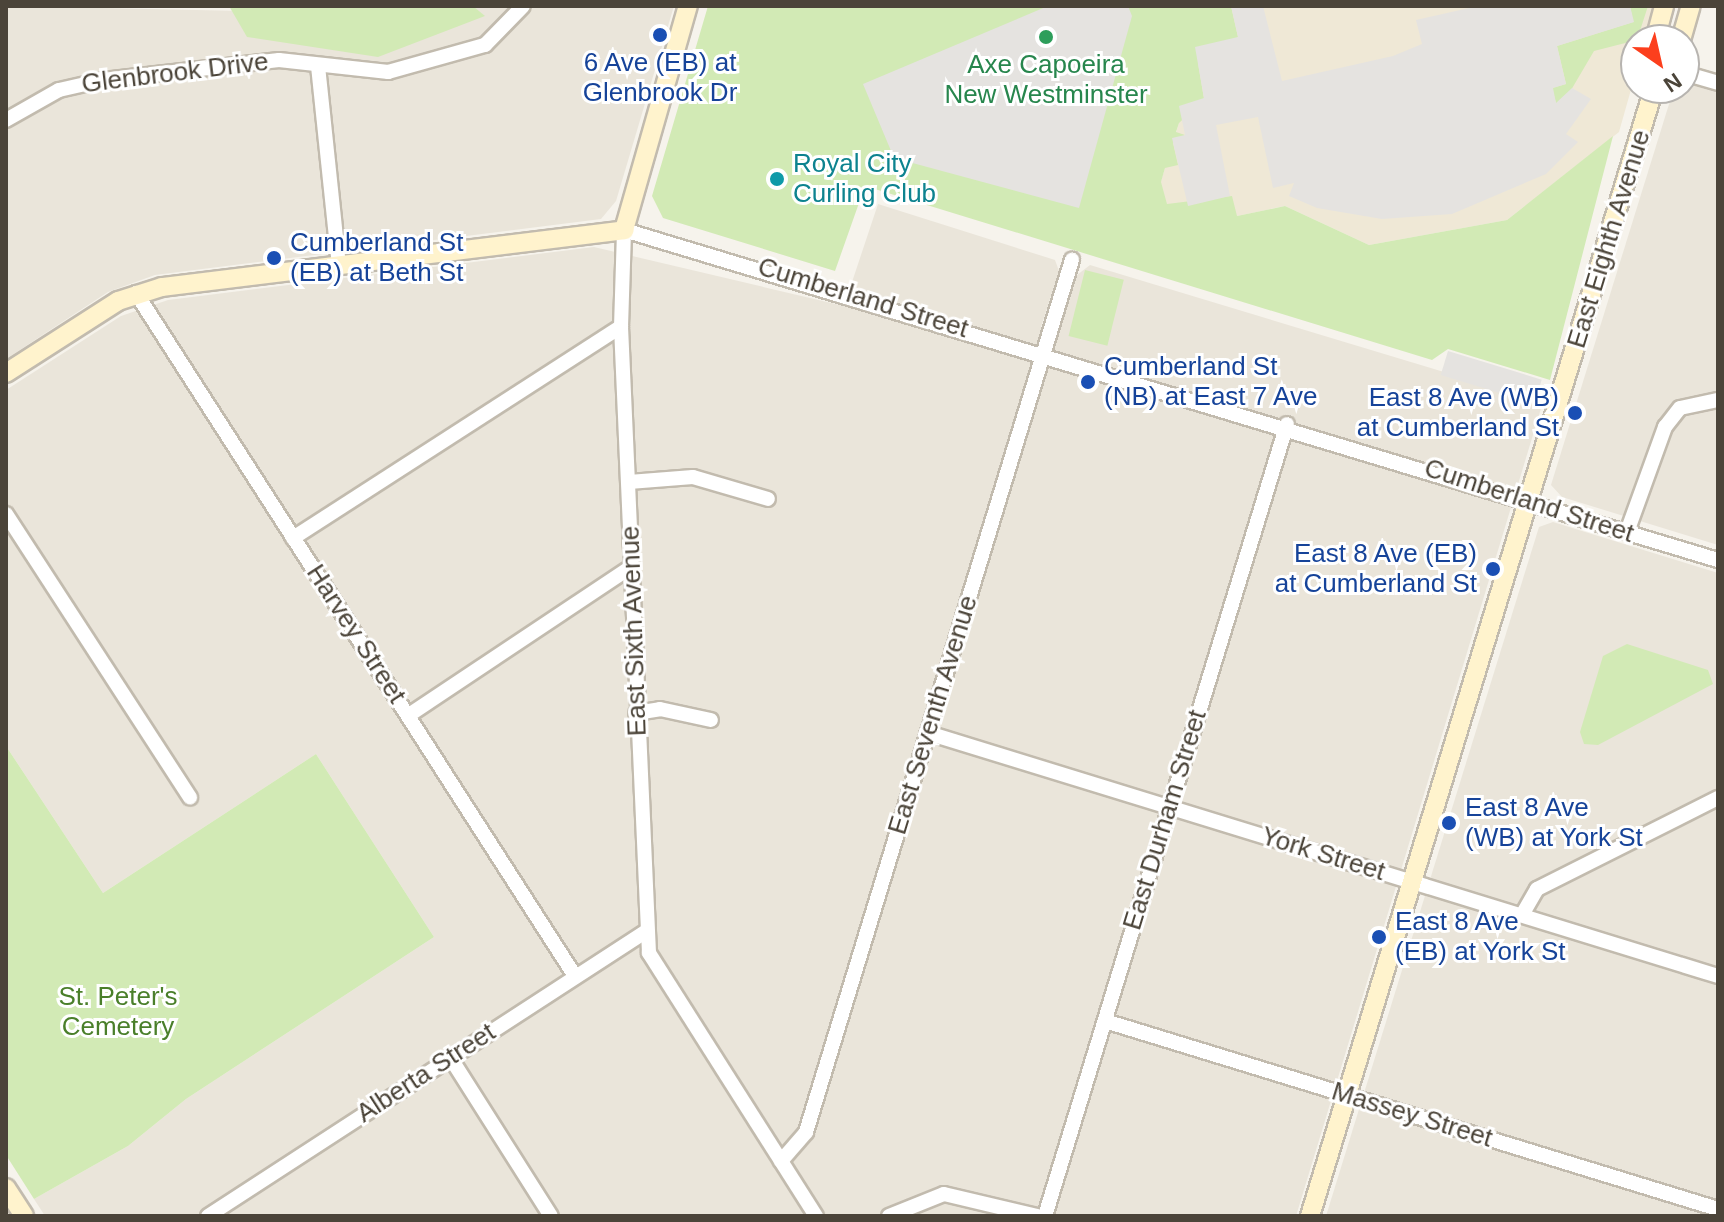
<!DOCTYPE html>
<html>
<head>
<meta charset="utf-8">
<style>
  body { margin:0 }
  #map { position:relative; width:1724px; height:1222px; overflow:hidden; background:#f6f3ec; font-family:Arial,sans-serif }
  div>[style] { position:absolute }
  [style*='--x'] { left:calc(var(--x)*1px); top:calc(var(--y)*1px); width:calc(var(--w)*1px); rotate:calc(var(--a)*1deg) }
  .residential>* { inset:0; background:#eae5da }
  .education>* { inset:0; background:#efe8d6 }
  .green>* { inset:0; background:#d2eab5; transform-origin:0 0 }
  .parking>* { inset:0; background:#e5e3e0; transform-origin:0 0 }
  .roads { filter:drop-shadow(2px 0 #c2bbae) drop-shadow(-2px 0 #c2bbae) drop-shadow(0 2px #c2bbae) drop-shadow(0 -2px #c2bbae) }
  .street>* { height:14px; margin:-7px; padding:0 7px; transform-origin:7px; border-radius:7px; background:#fff }
  .secondary>* { height:18px; margin:-9px; padding:0 9px; transform-origin:9px; border-radius:9px; background:#fff3cd }
  .dots>* { width:22px; height:22px; translate:-50% -50%; box-sizing:border-box; border:4px solid #fff; border-radius:50% }
  span { translate:-50% -50%; white-space:nowrap; text-align:center; line-height:1.15; -webkit-text-stroke:6px #fff; paint-order:stroke }
  .transit-label { font-size:26px; color:#164399 }
  .left { translate:0 -50%; text-align:left }
  .right { translate:-100% -50%; text-align:right }
  .leisure-label { font-size:26px; color:#27864d }
  .street-label { font-size:26px; color:#4b4439 }
  .culture-label { font-size:26px; color:#0d838f }
  .park-label { font-size:26px; color:#4a7f2a }
  .frame { position:absolute; inset:0; border:8px solid #4b4439; pointer-events:none }
  .north { position:absolute; left:1620px; top:24px; width:80px; height:80px; box-sizing:border-box; background:#fff; border:2px solid #b7b4b0; border-radius:50%; rotate:146deg; font-size:22px; font-weight:700; line-height:32px; text-align:center; color:#4b4439 }
  .north::after { content:''; display:block; margin:auto; width:28px; height:36px; background:#fc3f1d; clip-path:polygon(50% 0,100% 100%,50% 72%,0 100%) }
</style>
</head>
<body>
<div id="map">
  <div class="residential">
    <i style="clip-path:polygon(6px 6px,484px 16px,473px 6px,674px 6px,616px 201px,601px 219px,155px 275px,108px 292px,6px 359px)"></i>
    <i style="clip-path:polygon(1686px 83px,1718px 93px,1718px 545px,1562px 497px,1551px 485px,1674px 88px)"></i>
    <i style="clip-path:polygon(878px 204px,1055px 260px,1059px 271px,1041px 327px,1059px 334px,1077px 275px,1090px 265px,1543px 402px,1296px 1216px,45px 1216px,34px 1199px,128px 1146px,186px 1099px,434px 937px,316px 754px,103px 893px,6px 746px,6px 390px,121px 316px,168px 300px,594px 247px,844px 306px)"></i>
    <i style="clip-path:polygon(1553px 522px,1718px 573px,1718px 1216px,1326px 1216px,1539px 527px)"></i>
  </div>
  <div class="education">
    <i style="clip-path:polygon(1215px 6px,1656px 6px,1645px 40px,1636px 40px,1636px 72px,1619px 132px,1507px 220px,1369px 245px,1285px 206px,1184px 227px,1153px 207px)"></i>
  </div>
  <div class="green">
    <i style="clip-path:polygon(229px 6px,473px 6px,485px 16px,378px 57px,247px 37px)"></i>
    <i style="clip-path:polygon(708px 6px,1231px 6px,1238px 37px,1198px 63px,1204px 99px,1179px 123px,1176px 132px,1185px 135px,1173px 143px,1178px 165px,1165px 168px,1161px 182px,1167px 204px,1232px 196px,1237px 216px,1285px 206px,1369px 245px,1507px 220px,1613px 136px,1550px 380px,1448px 349px,1432px 360px,865px 186px,835px 271px,663px 218px,652px 196px)"></i>
    <i style="clip-path:polygon(1630px 6px,1648px 6px,1637px 40px,1594px 51px,1564px 102px,1556px 103px,1552px 88px,1566px 84px,1557px 46px,1633px 22px)"></i>
    <i style="left:1085px;top:270px;width:40px;height:68px;rotate:14deg"></i>
    <i style="clip-path:polygon(1627px 644px,1708px 670px,1713px 684px,1598px 745px,1584px 744px,1580px 732px,1603px 656px)"></i>
    <i style="clip-path:polygon(6px 746px,103px 893px,316px 754px,434px 937px,186px 1099px,128px 1146px,34px 1199px,6px 1155px)"></i>
  </div>
  <div class="parking">
    <i style="clip-path:polygon(1048px 6px,1128px 6px,1132px 16px,1079px 208px,894px 158px,863px 84px)"></i>
    <i style="clip-path:polygon(1231px 6px,1263px 6px,1282px 81px,1393px 56px,1422px 44px,1416px 20px,1478px 6px,1630px 6px,1634px 22px,1557px 46px,1566px 84px,1553px 88px,1556px 103px,1572px 88px,1591px 99px,1566px 134px,1578px 142px,1546px 174px,1452px 214px,1382px 219px,1317px 208px,1289px 196px,1294px 183px,1273px 188px,1258px 117px,1216px 125px,1230px 196px,1188px 206px,1172px 138px,1185px 135px,1179px 106px,1204px 98px,1195px 47px,1238px 37px)"></i>
    <i style="left:1448px;top:351px;width:98px;height:25px;rotate:17deg"></i>
  </div>
  <div class="roads">
    <div class="street">
      <i style="--x:318;--y:66;--w:200;--a:84"></i>
      <i style="--x:1684;--y:73;--w:35;--a:16"></i>
      <i style="--x:6;--y:120;--w:61;--a:-29.5"></i>
      <i style="--x:59;--y:90;--w:45;--a:-12.8"></i>
      <i style="--x:103;--y:80;--w:177;--a:-6.5"></i>
      <i style="--x:279;--y:60;--w:110;--a:6.3"></i>
      <i style="--x:388;--y:72;--w:101;--a:-15.6"></i>
      <i style="--x:485;--y:45;--w:54;--a:-45.7"></i>
      <i style="--x:136;--y:293;--w:812;--a:57.27"></i>
      <i style="--x:629;--y:482;--w:64;--a:-4.5"></i>
      <i style="--x:693;--y:477;--w:78;--a:16.3"></i>
      <i style="--x:6;--y:514;--w:338;--a:57"></i>
      <i style="--x:1627;--y:532;--w:112;--a:-70.1"></i>
      <i style="--x:1665;--y:427;--w:24;--a:-52"></i>
      <i style="--x:1680;--y:408;--w:39;--a:-12"></i>
      <i style="--x:293;--y:538;--w:390;--a:-32.8"></i>
      <i style="--x:636;--y:713;--w:24;--a:-9"></i>
      <i style="--x:660;--y:709;--w:52;--a:12.2"></i>
      <i style="--x:409;--y:715;--w:267;--a:-33.7"></i>
      <i style="--x:928;--y:733;--w:827;--a:17.1"></i>
      <i style="--x:1522;--y:915;--w:30;--a:-60"></i>
      <i style="--x:1537;--y:889;--w:203;--a:-26.7"></i>
      <i style="--x:1105;--y:1021;--w:641;--a:17.05"></i>
      <i style="--x:450;--y:1057;--w:188;--a:57.6"></i>
      <i style="--x:781;--y:1161;--w:38;--a:-49"></i>
      <i style="--x:806;--y:1132;--w:912;--a:-73.04"></i>
      <i style="--x:208;--y:1216;--w:521;--a:-33.02"></i>
      <i style="--x:816;--y:1216;--w:312;--a:-122.4"></i>
      <i style="--x:649;--y:953;--w:627;--a:-92.56"></i>
      <i style="--x:621;--y:327;--w:97;--a:-88.2"></i>
      <i style="--x:624;--y:230;--w:1143;--a:16.79"></i>
      <i style="--x:889;--y:1216;--w:59;--a:-21.8"></i>
      <i style="--x:944;--y:1194;--w:96;--a:13.3"></i>
      <i style="--x:1045;--y:1216;--w:828;--a:-73.01"></i>
    </div>
    <div class="secondary">
      <i style="--x:1655;--y:40;--w:35;--a:-75"></i>
      <i style="--x:1681;--y:40;--w:35;--a:-74"></i>
      <i style="--x:6;--y:373;--w:133;--a:-32.7"></i>
      <i style="--x:118;--y:301;--w:46;--a:-17.7"></i>
      <i style="--x:162;--y:287;--w:466;--a:-7"></i>
      <i style="--x:624;--y:230;--w:233;--a:-74.1"></i>
      <i style="--x:6;--y:1188;--w:33;--a:57"></i>
      <i style="--x:1310;--y:1216;--w:1179;--a:-73.04"></i>
    </div>
  </div>
  <div class="dots">
    <i style="left:660px;top:35px;background:#1a4fb4"></i>
    <i style="left:1046px;top:37px;background:#2e9e5b"></i>
    <i style="left:777px;top:179px;background:#0f9aa8"></i>
    <i style="left:274px;top:258px;background:#1a4fb4"></i>
    <i style="left:1088px;top:382px;background:#1a4fb4"></i>
    <i style="left:1575px;top:413px;background:#1a4fb4"></i>
    <i style="left:1493px;top:569px;background:#1a4fb4"></i>
    <i style="left:1449px;top:823px;background:#1a4fb4"></i>
    <i style="left:1379px;top:937px;background:#1a4fb4"></i>
  </div>
  <div class="transit-label">
    <span style="left:660px;top:78px">6 Ave (EB) at<br>Glenbrook Dr</span>
    <span class="left" style="left:290px;top:258px">Cumberland St<br>(EB) at Beth St</span>
    <span class="left" style="left:1104px;top:382px">Cumberland St<br>(NB) at East 7 Ave</span>
    <span class="right" style="left:1559px;top:413px">East 8 Ave (WB)<br>at Cumberland St</span>
    <span class="right" style="left:1477px;top:569px">East 8 Ave (EB)<br>at Cumberland St</span>
    <span class="left" style="left:1465px;top:823px">East 8 Ave<br>(WB) at York St</span>
    <span class="left" style="left:1395px;top:937px">East 8 Ave<br>(EB) at York St</span>
  </div>
  <div class="leisure-label">
    <span style="left:1046px;top:80px">Axe Capoeira<br>New Westminster</span>
  </div>
  <div class="street-label">
    <span style="left:175px;top:73px;rotate:-7deg">Glenbrook Drive</span>
    <span style="left:1609px;top:239px;rotate:-73deg">East Eighth Avenue</span>
    <span style="left:863px;top:298px;rotate:17deg">Cumberland Street</span>
    <span style="left:1529px;top:501px;rotate:18deg">Cumberland Street</span>
    <span style="left:634px;top:631px;rotate:-92deg">East Sixth Avenue</span>
    <span style="left:356px;top:634px;rotate:57deg">Harvey Street</span>
    <span style="left:933px;top:715px;rotate:-73deg">East Seventh Avenue</span>
    <span style="left:1165px;top:820px;rotate:-73deg">East Durham Street</span>
    <span style="left:1323px;top:854px;rotate:17deg">York Street</span>
    <span style="left:426px;top:1073px;rotate:-33deg">Alberta Street</span>
    <span style="left:1412px;top:1115px;rotate:17deg">Massey Street</span>
  </div>
  <div class="culture-label">
    <span class="left" style="left:793px;top:179px">Royal City<br>Curling Club</span>
  </div>
  <div class="park-label">
    <span style="left:118px;top:1012px">St. Peter's<br>Cemetery</span>
  </div>
  <div class="frame"></div>
  <div class="north">N</div>
</div>
</body>
</html>
